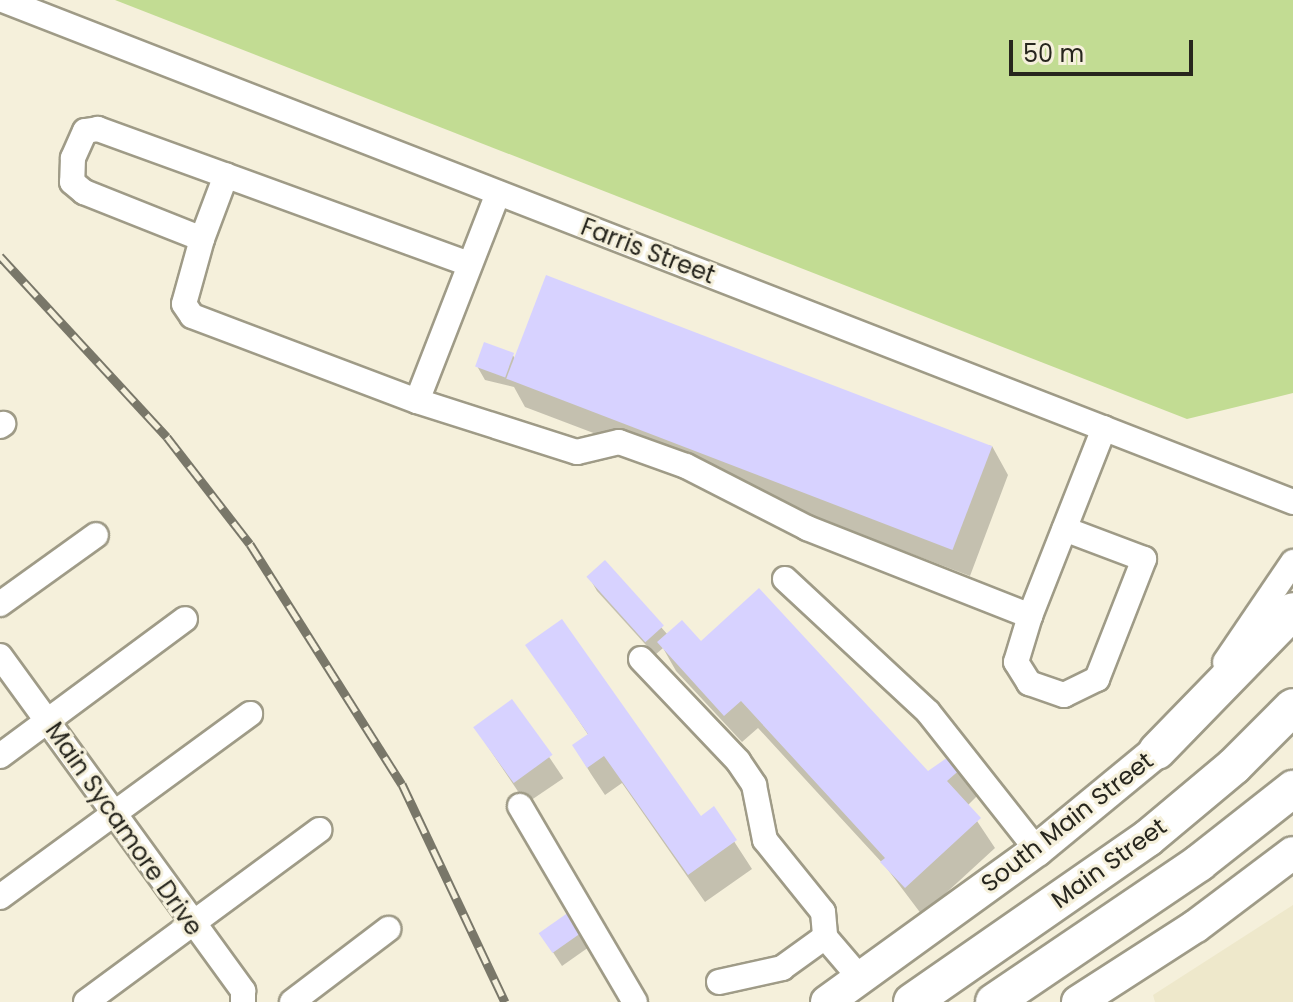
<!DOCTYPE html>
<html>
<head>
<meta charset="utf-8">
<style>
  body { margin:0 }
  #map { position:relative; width:1293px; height:1002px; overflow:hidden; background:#f5f0db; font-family:Poppins,sans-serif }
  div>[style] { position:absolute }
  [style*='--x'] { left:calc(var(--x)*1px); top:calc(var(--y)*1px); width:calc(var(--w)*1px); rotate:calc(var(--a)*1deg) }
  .built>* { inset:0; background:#eee8cb }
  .green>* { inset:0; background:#c2dc93 }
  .shadow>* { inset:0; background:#0003; transform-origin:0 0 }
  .building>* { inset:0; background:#d7d2ff; transform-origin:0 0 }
  .roads { filter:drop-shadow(2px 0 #9f9b87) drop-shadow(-2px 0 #9f9b87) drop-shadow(0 2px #9f9b87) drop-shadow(0 -2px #9f9b87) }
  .minor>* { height:24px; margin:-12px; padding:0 12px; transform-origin:12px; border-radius:12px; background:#fff }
  .major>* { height:32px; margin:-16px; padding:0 16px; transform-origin:16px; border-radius:16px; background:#fff }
  .highway>* { height:36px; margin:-18px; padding:0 18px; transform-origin:18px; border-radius:18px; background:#fff }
  .rail>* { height:9px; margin-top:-4.5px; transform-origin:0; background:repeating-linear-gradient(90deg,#f5f0db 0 18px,#797769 0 36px); box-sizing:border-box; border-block:2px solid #797769 }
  span { translate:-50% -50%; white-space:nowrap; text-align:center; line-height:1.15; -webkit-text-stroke:6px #f5f0db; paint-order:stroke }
  .street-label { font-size:24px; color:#27261e }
  .scale { position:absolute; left:1009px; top:40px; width:184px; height:36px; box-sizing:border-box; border:4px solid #27261e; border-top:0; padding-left:10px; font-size:24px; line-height:28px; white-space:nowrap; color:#27261e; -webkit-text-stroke:6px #f5f0db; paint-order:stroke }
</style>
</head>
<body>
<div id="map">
  <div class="built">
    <i style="clip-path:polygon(1293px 905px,1293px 1002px,1155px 1002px,1153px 995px)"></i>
  </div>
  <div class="green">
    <i style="clip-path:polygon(115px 0,1293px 0,1293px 393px,1187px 419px)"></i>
  </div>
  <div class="shadow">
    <i style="clip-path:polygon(512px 354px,516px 360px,992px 446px,1008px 475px,970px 576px,525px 407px,514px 387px,485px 380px,477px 366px)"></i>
    <i style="clip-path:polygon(604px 563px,668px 635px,701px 643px,928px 774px,961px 768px,977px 796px,967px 806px,995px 848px,922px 915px,885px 866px,758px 728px,742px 742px,676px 671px,663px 648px,655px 655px,597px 591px,589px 577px)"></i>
    <i style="clip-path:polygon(528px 645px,700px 818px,713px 809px,752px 869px,705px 902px,622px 783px,605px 795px,591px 774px,574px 746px,589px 736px)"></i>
    <i style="left:512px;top:702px;width:92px;height:45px;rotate:56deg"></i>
    <i style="clip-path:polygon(581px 933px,589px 947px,562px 966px,541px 934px)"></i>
  </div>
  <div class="building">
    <i style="left:546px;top:275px;width:478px;height:111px;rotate:21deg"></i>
    <i style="left:484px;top:342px;width:32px;height:26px;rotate:20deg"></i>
    <i style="left:605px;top:560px;width:88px;height:25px;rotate:48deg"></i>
    <i style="clip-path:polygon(759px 588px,928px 771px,951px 755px,963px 767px,947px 781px,981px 818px,905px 888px,880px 862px,885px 858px,741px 701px,724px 716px,657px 642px,682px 620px,701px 641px)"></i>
    <i style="clip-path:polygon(562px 619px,701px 816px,714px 806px,737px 840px,688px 875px,604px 756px,587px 768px,572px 745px,588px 734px,525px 645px)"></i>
    <i style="left:512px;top:699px;width:69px;height:48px;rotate:54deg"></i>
    <i style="left:569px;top:912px;width:24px;height:37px;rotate:55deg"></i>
  </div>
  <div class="roads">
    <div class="minor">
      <i style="--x:3;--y:0;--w:1384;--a:21.26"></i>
      <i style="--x:202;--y:239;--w:68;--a:-69.4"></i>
      <i style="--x:469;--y:264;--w:395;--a:-160"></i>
      <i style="--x:98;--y:129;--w:13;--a:171"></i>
      <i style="--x:85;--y:131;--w:30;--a:114"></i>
      <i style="--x:73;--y:158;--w:24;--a:92"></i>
      <i style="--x:72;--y:182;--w:16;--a:40"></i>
      <i style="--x:84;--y:192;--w:127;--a:21.7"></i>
      <i style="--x:202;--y:239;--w:67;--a:105.5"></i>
      <i style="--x:184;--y:304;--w:14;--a:56"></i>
      <i style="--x:192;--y:316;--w:241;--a:20.7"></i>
      <i style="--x:417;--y:401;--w:223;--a:-68.7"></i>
      <i style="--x:417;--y:401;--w:168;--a:17.7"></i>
      <i style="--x:577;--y:452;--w:43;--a:-13.4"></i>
      <i style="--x:619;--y:442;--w:71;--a:19.7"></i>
      <i style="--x:686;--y:466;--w:136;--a:27.1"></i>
      <i style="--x:807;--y:528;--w:240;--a:21.5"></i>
      <i style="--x:1030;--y:616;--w:202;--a:-68.5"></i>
      <i style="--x:0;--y:426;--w:4;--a:-34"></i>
      <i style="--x:785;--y:579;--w:195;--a:42.9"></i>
      <i style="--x:928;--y:712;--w:176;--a:51.7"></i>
      <i style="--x:0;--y:604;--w:118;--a:-35.7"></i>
      <i style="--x:1030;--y:616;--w:48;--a:106.9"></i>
      <i style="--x:1016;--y:662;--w:25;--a:58"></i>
      <i style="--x:1029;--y:683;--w:37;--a:19"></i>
      <i style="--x:1064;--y:695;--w:37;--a:-26"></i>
      <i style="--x:1097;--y:679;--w:129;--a:-68.6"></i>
      <i style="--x:1144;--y:559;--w:85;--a:-159.4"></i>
      <i style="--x:0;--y:656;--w:414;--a:54"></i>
      <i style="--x:243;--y:991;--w:11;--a:90"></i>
      <i style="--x:641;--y:659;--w:141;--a:46.4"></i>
      <i style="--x:738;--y:761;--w:29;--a:56"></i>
      <i style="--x:754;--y:785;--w:56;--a:78.7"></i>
      <i style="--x:765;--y:840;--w:92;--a:51.1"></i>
      <i style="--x:823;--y:912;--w:25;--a:85"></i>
      <i style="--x:825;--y:937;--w:54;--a:49.5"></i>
      <i style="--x:1225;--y:662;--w:121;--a:-55.8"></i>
      <i style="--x:0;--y:756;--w:230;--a:-36.5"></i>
      <i style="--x:520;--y:806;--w:227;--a:59.6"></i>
      <i style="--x:0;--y:897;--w:310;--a:-36.2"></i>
      <i style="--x:719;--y:982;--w:65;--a:-12.5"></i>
      <i style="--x:782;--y:968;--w:53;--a:-35.8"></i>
      <i style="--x:86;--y:1002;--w:290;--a:-36.4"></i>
      <i style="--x:292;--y:1002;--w:121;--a:-37.2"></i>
    </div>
    <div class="major">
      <i style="--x:827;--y:1002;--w:259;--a:-35.9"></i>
      <i style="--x:1037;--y:850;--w:156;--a:-39.5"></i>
      <i style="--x:1078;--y:1002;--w:140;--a:-32.8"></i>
      <i style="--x:1196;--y:926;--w:121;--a:-37"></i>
    </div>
    <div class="highway">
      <i style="--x:1157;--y:751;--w:195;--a:-45.8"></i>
      <i style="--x:912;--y:1002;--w:287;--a:-34.8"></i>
      <i style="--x:1148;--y:838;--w:112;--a:-39.9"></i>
      <i style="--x:1234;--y:766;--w:83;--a:-45"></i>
      <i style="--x:994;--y:1002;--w:248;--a:-34.1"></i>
      <i style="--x:1199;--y:863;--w:120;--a:-38.2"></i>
    </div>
  </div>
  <div class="rail">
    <i style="--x:0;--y:256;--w:246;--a:47.3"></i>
    <i style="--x:167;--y:437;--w:135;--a:52.2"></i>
    <i style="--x:250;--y:544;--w:284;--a:57.7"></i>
    <i style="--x:402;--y:784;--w:241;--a:64.7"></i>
  </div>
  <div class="street-label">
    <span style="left:648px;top:251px;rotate:21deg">Farris Street</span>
    <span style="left:1067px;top:822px;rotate:-38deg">South Main Street</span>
    <span style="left:124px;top:829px;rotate:55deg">Main Sycamore Drive</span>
    <span style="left:1109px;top:863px;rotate:-36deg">Main Street</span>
  </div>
  <div class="scale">50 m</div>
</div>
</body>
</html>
